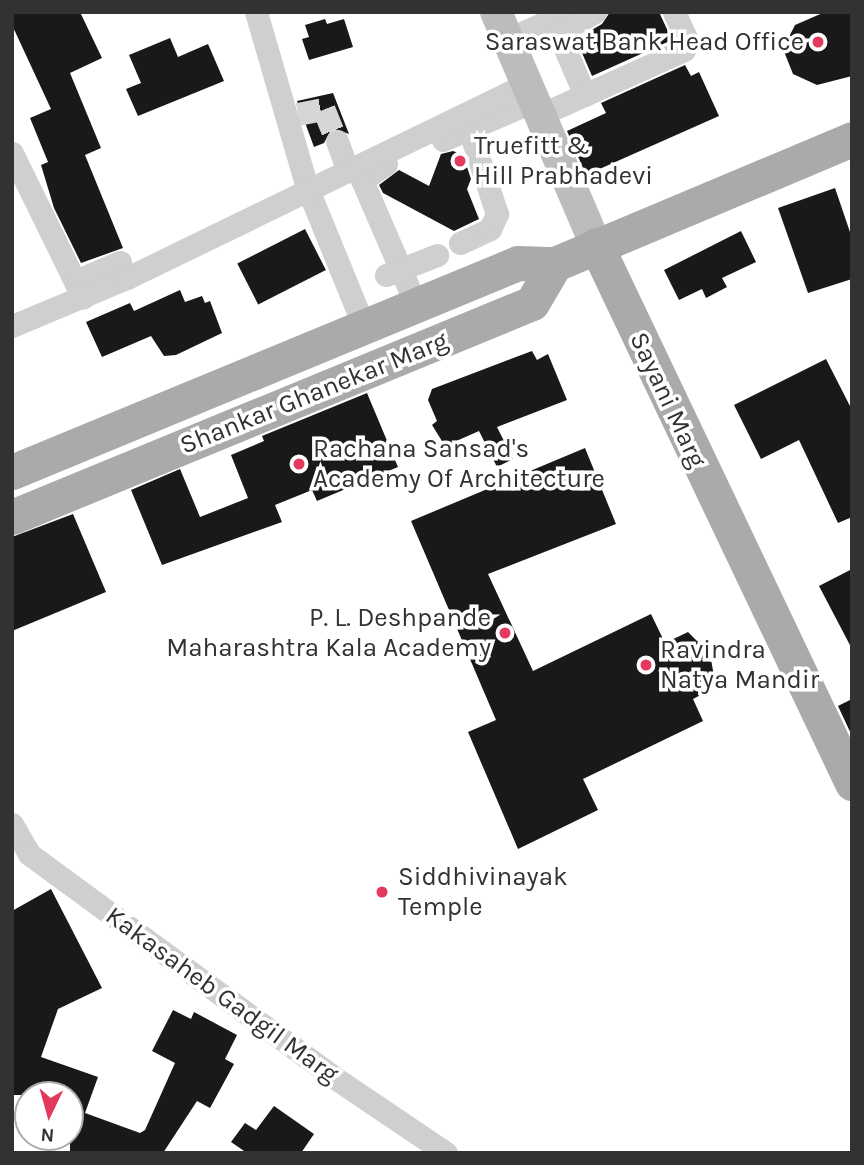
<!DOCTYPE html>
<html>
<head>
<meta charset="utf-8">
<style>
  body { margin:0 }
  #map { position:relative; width:864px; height:1165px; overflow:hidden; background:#fff; font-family:Karla,sans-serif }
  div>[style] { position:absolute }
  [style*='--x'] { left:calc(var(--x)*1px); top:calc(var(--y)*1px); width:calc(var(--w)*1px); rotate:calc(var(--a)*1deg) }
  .building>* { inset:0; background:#191919; transform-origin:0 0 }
  .minor-tunnel>* { height:23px; margin-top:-11.5px; transform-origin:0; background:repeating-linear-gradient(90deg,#d6d6d6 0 23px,transparent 0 34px) }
  .minor>* { height:23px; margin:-11.5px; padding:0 11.5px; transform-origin:11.5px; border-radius:11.5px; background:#cfcfcf }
  .secondary>* { height:32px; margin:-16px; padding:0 16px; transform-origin:16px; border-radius:16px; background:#bcbcbc }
  .primary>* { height:35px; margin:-17.5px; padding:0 17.5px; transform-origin:17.5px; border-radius:17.5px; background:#aaa }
  .dots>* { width:19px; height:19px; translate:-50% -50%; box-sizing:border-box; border:4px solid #fff; border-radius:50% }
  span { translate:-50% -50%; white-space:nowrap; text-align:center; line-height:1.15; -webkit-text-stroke:7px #fff; paint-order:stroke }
  .poi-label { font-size:26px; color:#323232 }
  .right { translate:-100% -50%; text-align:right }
  .left { translate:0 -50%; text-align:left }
  .street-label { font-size:26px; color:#323232 }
  .frame { position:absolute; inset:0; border:14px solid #323232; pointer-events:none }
  .north { position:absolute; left:14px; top:1081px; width:70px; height:70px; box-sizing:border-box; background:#fff; border:2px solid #adadad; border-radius:50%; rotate:185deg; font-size:19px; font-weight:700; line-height:28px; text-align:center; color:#323232 }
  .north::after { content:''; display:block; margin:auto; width:24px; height:32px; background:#e3395c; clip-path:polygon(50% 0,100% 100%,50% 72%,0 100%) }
</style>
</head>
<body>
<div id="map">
  <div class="building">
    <i style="clip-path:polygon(12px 12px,80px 12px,102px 58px,70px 73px,101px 148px,85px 155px,123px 248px,81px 263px,54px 208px,41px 165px,48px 162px,30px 118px,51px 109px,12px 25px)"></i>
    <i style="clip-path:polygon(610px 12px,659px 12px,672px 40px,592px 76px,576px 39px,602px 24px)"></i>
    <i style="clip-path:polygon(825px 12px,852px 12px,852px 76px,817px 85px,793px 74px,783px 49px,795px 25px)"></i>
    <i style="clip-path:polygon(325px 19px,327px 24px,344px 19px,353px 47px,309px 60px,302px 39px,309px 37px,305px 25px)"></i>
    <i style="clip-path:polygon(170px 38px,178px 57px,208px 44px,224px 81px,138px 116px,126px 89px,141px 83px,129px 55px)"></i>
    <i style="clip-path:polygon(685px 65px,691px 76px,699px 72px,719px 116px,586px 175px,567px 131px,606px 113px,601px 103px)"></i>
    <i style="clip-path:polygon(333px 93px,349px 134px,332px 128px,324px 143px,314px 147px,297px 101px)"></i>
    <i style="clip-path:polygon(453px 151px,463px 155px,471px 179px,467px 189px,479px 219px,454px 231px,383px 193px,379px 185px,399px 170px,429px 186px,441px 154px)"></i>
    <i style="clip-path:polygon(835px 188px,852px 238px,852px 279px,808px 293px,778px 208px)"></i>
    <i style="left:305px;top:229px;width:46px;height:76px;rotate:63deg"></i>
    <i style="clip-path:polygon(741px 231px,756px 262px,722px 278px,727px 287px,706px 298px,702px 289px,679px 300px,664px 270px)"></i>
    <i style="clip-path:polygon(180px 290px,185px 302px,202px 296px,205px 303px,210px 301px,222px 333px,176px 355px,164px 356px,151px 336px,102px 357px,86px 322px,130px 303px,134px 311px)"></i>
    <i style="clip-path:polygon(532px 351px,537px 360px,548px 354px,567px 400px,497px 427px,513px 459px,497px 467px,479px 431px,445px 446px,432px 425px,437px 421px,428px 400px,432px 389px)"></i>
    <i style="clip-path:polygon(826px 359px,852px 410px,852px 517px,838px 523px,799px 440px,761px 459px,734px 405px)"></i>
    <i style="clip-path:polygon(367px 393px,398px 467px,317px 501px,312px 490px,275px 505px,282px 522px,162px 565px,131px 490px,180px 469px,200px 517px,248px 498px,231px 455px,264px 441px,262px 436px)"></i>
    <i style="clip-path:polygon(585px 448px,616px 524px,488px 574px,533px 671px,651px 614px,665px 643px,688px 632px,710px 654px,716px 687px,693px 699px,703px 721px,583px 779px,598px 810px,518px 849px,468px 732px,496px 720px,411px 521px)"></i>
    <i style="clip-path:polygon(73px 514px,106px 592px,12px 631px,12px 537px)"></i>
    <i style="clip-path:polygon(852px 569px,852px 649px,819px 586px)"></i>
    <i style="clip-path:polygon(852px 699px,852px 736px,838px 706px)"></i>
    <i style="clip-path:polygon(51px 889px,102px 988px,58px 1009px,41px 1057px,98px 1077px,85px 1113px,140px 1133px,145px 1130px,175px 1063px,152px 1051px,173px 1010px,191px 1019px,194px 1012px,237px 1035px,225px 1059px,234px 1064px,210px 1108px,197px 1101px,163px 1153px,70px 1153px,70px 1095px,12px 1095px,12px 911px)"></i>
    <i style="clip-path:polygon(274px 1106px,314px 1134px,301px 1153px,247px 1153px,231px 1142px,245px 1123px,256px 1130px)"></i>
  </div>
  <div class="minor-tunnel">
    <i style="--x:298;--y:114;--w:26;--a:-11"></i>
    <i style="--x:324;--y:109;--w:35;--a:68"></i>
  </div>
  <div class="minor">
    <i style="--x:256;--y:12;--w:182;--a:73.8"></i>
    <i style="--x:307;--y:187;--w:153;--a:67.8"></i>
    <i style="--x:508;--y:39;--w:67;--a:-23.9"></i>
    <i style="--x:585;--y:95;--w:68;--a:-113.5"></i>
    <i style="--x:558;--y:33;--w:43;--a:-29.6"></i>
    <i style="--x:540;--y:115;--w:158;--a:-24.3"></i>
    <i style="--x:684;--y:50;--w:9;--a:-63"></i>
    <i style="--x:688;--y:42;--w:33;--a:-115"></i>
    <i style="--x:443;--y:140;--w:99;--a:-23.2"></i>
    <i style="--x:337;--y:141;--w:30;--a:70"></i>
    <i style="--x:12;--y:153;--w:161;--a:63.9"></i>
    <i style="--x:386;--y:164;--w:29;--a:146"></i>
    <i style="--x:362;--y:180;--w:138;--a:66.6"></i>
    <i style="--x:460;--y:243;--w:33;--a:-25"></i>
    <i style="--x:490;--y:229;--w:17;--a:-65"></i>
    <i style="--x:497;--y:214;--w:89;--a:-108.2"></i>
    <i style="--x:386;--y:275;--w:55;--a:-21.4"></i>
    <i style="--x:75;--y:281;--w:49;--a:-22.9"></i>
    <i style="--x:12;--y:326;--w:125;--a:-22.7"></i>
    <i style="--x:127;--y:278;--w:442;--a:-25.9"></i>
    <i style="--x:12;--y:824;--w:34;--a:60"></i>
    <i style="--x:29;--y:854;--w:379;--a:36.2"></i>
    <i style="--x:335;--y:1078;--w:134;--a:34"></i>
  </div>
  <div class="secondary">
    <i style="--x:496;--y:12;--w:254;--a:66.8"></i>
  </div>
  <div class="primary">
    <i style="--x:596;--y:245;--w:596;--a:64.55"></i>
    <i style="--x:12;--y:472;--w:547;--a:-22.44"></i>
    <i style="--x:518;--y:263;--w:37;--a:2"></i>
    <i style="--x:12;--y:517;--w:562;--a:-22.37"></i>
    <i style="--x:532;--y:303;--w:45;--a:-59.5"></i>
    <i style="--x:555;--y:264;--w:322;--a:-22.8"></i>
  </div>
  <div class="dots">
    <i style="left:818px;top:42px;background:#e3395c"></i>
    <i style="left:460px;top:161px;background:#e3395c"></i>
    <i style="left:299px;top:464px;background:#e3395c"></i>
    <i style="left:505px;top:633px;background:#e3395c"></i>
    <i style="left:646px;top:665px;background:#e3395c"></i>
    <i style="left:382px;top:892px;background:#e3395c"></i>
  </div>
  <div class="poi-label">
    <span class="right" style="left:804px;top:42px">Saraswat Bank Head Office</span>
    <span class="left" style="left:474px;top:161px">Truefitt &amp;<br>Hill Prabhadevi</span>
    <span class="left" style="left:313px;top:464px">Rachana Sansad's<br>Academy Of Architecture</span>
    <span class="right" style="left:491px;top:633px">P. L. Deshpande<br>Maharashtra Kala Academy</span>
    <span class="left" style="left:660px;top:665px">Ravindra<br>Natya Mandir</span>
    <span class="left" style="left:398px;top:892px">Siddhivinayak<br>Temple</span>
  </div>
  <div class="street-label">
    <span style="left:314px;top:393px;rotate:-22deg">Shankar Ghanekar Marg</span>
    <span style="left:668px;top:400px;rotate:65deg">Sayani Marg</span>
    <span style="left:222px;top:995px;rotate:36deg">Kakasaheb Gadgil Marg</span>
  </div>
  <div class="frame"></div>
  <div class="north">N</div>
</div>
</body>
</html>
